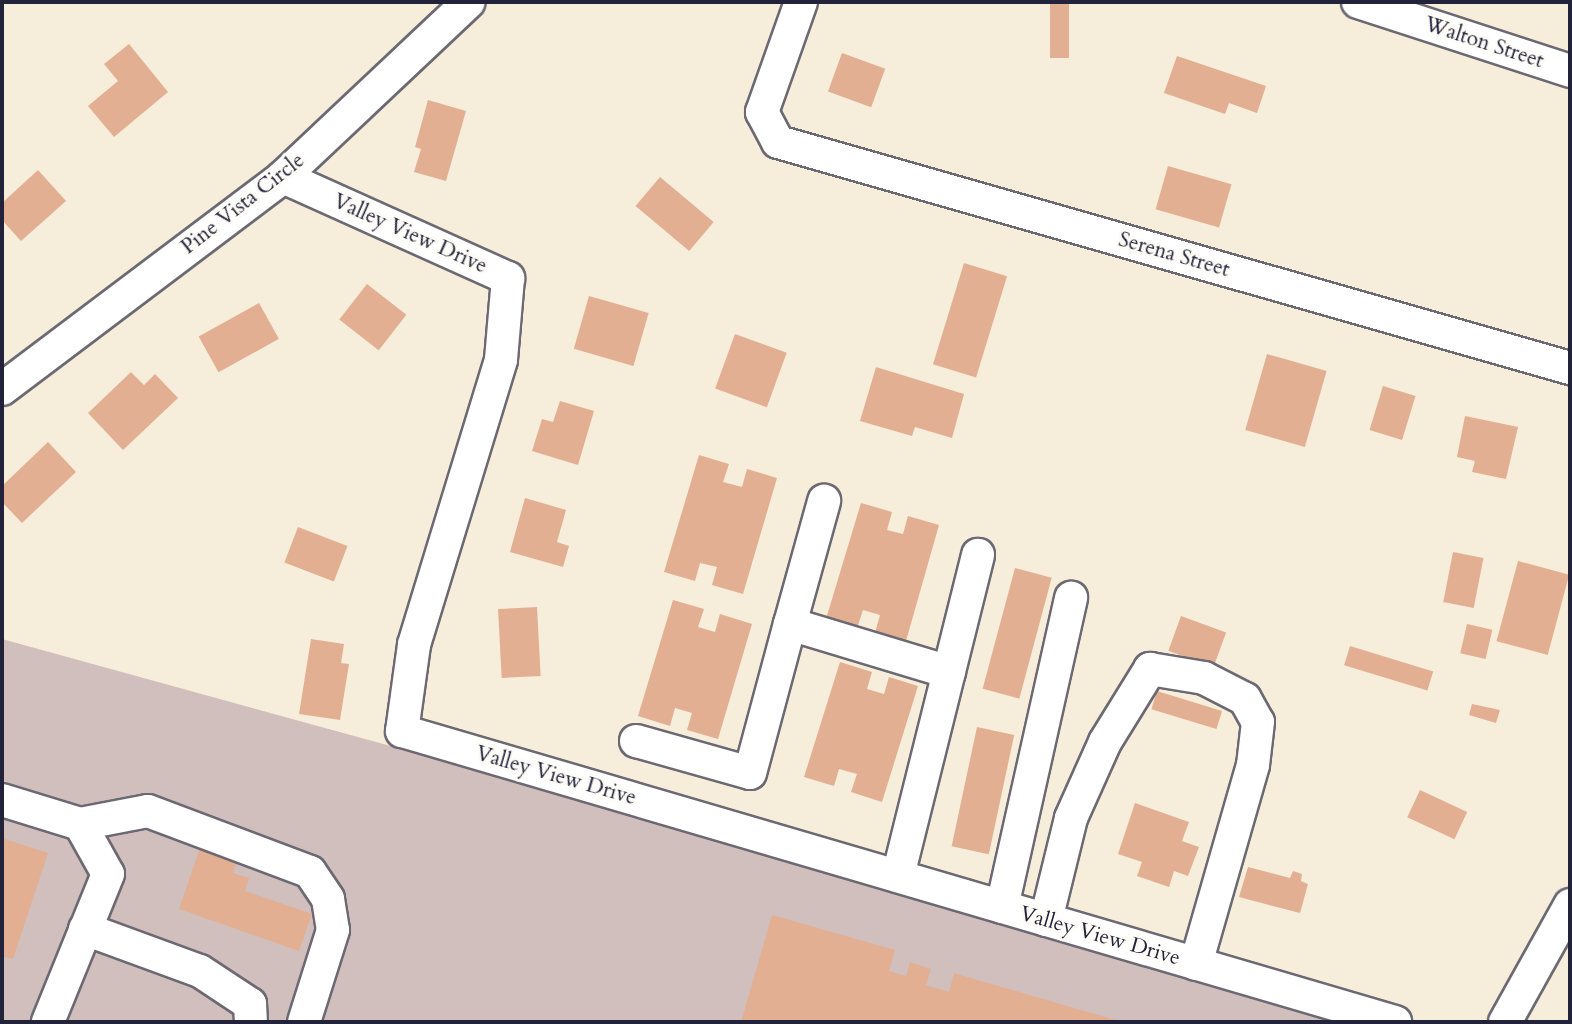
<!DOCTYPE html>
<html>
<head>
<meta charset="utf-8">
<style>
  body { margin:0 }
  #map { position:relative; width:1572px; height:1024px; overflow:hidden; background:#f6edda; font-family:Cardo,serif }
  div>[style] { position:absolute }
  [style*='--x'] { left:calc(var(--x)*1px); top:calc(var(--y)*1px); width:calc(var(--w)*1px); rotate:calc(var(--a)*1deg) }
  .industrial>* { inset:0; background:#d1bfbe }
  .building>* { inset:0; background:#e2af92; transform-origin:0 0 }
  .roads { filter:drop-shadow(2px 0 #6c6973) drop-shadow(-2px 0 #6c6973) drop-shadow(0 2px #6c6973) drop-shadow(0 -2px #6c6973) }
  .minor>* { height:32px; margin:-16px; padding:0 16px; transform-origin:16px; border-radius:16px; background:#fff }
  span { translate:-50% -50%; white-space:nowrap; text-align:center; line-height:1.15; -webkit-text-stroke:6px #fdfcf7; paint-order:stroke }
  .street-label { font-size:21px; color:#22223b }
  .frame { position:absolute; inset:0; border:4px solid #22223b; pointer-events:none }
</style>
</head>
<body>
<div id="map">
  <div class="industrial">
    <i style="clip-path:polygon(2px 639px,387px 745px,1340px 1022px,2px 1022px)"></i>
  </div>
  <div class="building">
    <i style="left:1050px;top:2px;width:19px;height:56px"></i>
    <i style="clip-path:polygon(129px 44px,168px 92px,114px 137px,88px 106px,118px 81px,104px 64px)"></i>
    <i style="left:842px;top:53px;width:46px;height:41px;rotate:20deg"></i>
    <i style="clip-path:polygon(1177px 56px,1266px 86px,1257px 113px,1229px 103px,1225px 114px,1164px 93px)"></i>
    <i style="clip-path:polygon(428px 100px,466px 111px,446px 181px,414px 172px,421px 149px,415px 147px)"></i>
    <i style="left:1168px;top:166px;width:66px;height:45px;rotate:16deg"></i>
    <i style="clip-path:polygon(38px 170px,66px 201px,21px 241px,2px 220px,2px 203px)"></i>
    <i style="left:660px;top:177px;width:70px;height:38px;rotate:40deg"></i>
    <i style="left:964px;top:263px;width:45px;height:106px;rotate:17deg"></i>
    <i style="left:367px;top:284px;width:50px;height:45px;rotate:38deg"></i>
    <i style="left:589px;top:296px;width:62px;height:55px;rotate:16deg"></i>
    <i style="left:259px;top:303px;width:41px;height:69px;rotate:61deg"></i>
    <i style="left:735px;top:334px;width:55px;height:58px;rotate:20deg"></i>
    <i style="left:1267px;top:354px;width:62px;height:79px;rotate:16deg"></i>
    <i style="clip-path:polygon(876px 367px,964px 394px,952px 438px,915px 427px,912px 436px,860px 421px)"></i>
    <i style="clip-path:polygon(131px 372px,144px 385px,155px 374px,178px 398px,123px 450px,88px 413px)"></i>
    <i style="left:1383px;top:386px;width:34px;height:46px;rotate:17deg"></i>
    <i style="clip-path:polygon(560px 401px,594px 411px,578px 465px,532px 451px,542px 419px,553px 422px)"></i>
    <i style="clip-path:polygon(1465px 416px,1518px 427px,1506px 479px,1472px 472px,1475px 461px,1457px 457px)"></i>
    <i style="clip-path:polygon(48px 442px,76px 472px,22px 523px,2px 502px,2px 486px)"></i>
    <i style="clip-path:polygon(699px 455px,729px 464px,723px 482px,742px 487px,747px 469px,777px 478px,743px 594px,712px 585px,717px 567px,700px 563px,695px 581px,664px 572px)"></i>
    <i style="clip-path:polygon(525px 498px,566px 510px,557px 542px,569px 546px,563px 567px,510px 552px)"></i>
    <i style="clip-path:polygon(861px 503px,892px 512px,887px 530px,903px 534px,908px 516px,939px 525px,906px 641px,875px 633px,880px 615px,863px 610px,857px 628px,826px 619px)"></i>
    <i style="left:298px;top:527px;width:53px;height:38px;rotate:21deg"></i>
    <i style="left:1453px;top:552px;width:31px;height:51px;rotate:11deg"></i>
    <i style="left:1518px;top:561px;width:53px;height:83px;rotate:15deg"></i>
    <i style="left:1015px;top:568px;width:38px;height:125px;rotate:15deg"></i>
    <i style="clip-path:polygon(673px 600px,704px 609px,698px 627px,715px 632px,720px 614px,752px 624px,718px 739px,687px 730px,692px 713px,675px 708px,670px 726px,638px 716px)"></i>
    <i style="left:537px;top:607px;width:69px;height:39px;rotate:87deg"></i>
    <i style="left:1181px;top:616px;width:48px;height:37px;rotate:20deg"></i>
    <i style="left:1467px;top:624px;width:26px;height:30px;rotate:13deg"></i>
    <i style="clip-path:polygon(311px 639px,344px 644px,341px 663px,349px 664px,340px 720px,299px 714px)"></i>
    <i style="left:1350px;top:646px;width:87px;height:20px;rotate:17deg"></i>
    <i style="clip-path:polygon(840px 662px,872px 672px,867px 689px,884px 694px,889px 677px,918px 686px,882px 802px,851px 792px,857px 774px,839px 769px,834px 786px,804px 777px)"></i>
    <i style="left:1157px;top:691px;width:68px;height:19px;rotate:17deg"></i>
    <i style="clip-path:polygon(1472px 704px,1500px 710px,1496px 723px,1469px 715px)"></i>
    <i style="left:977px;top:727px;width:38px;height:122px;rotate:12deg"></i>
    <i style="left:1420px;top:790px;width:52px;height:30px;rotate:25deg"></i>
    <i style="clip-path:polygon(1135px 803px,1189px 822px,1182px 841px,1199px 847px,1188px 876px,1174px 871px,1169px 887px,1137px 876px,1142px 862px,1118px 854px)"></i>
    <i style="clip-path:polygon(2px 838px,48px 853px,13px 959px,2px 956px)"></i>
    <i style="clip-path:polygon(200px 848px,237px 861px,233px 873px,249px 878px,245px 891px,312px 914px,299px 951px,179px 909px)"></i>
    <i style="clip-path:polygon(1248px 867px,1290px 878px,1293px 871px,1302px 874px,1301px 881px,1308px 884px,1300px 913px,1239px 897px)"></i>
    <i style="clip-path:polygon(772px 915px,895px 950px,889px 971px,906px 976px,910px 962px,931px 969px,926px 985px,949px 992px,954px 973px,1122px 1022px,741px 1022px)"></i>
  </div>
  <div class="roads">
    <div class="minor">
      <i style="--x:801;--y:2;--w:117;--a:109.5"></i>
      <i style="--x:762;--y:112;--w:34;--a:62"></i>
      <i style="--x:778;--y:142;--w:824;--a:15.93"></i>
      <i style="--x:1358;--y:2;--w:223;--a:18"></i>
      <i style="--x:283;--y:177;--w:247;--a:24.2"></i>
      <i style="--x:508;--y:278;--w:82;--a:94.9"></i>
      <i style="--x:501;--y:360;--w:298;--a:107"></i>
      <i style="--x:414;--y:645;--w:87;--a:97.9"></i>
      <i style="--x:402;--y:731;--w:1035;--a:16.33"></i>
      <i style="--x:2;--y:389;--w:352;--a:-37"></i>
      <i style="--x:283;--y:177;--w:255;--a:-43.3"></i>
      <i style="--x:790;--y:624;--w:128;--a:-74.5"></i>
      <i style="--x:636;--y:741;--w:118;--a:15.7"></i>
      <i style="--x:750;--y:773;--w:154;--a:-75"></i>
      <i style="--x:790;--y:624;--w:166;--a:16.8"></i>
      <i style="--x:2;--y:800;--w:82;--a:17.1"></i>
      <i style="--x:80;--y:824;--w:57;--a:60.8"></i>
      <i style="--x:108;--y:874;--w:160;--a:112.1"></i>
      <i style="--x:80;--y:824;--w:69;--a:-10.8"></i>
      <i style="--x:148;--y:811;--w:173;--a:20.6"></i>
      <i style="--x:310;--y:872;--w:32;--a:56"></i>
      <i style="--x:328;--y:899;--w:31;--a:81"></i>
      <i style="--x:333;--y:930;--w:96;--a:107.5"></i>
      <i style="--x:898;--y:876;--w:331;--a:-76"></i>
      <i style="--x:1002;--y:907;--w:317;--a:-77.4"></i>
      <i style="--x:1046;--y:920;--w:105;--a:-76.2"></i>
      <i style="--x:1071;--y:818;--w:83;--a:-65.9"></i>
      <i style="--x:1105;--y:742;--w:86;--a:-58.3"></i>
      <i style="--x:1150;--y:669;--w:55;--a:9.5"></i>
      <i style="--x:1204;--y:678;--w:46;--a:27.1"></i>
      <i style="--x:1245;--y:699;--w:26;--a:61"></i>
      <i style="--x:1258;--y:722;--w:43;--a:96.6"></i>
      <i style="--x:1253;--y:765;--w:207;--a:106"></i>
      <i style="--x:85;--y:929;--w:122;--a:20.1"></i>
      <i style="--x:200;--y:971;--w:60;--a:33.4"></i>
      <i style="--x:250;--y:1004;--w:18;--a:87"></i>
      <i style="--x:1505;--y:1022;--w:134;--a:-60.9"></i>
    </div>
  </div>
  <div class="street-label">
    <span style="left:1484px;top:43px;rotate:18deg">Walton Street</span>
    <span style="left:243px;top:204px;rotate:-38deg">Pine Vista Circle</span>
    <span style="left:410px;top:234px;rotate:24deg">Valley View Drive</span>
    <span style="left:1174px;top:255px;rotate:16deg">Serena Street</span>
    <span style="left:556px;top:776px;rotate:16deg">Valley View Drive</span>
    <span style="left:1100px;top:936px;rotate:16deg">Valley View Drive</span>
  </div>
  <div class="frame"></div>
</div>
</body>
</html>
